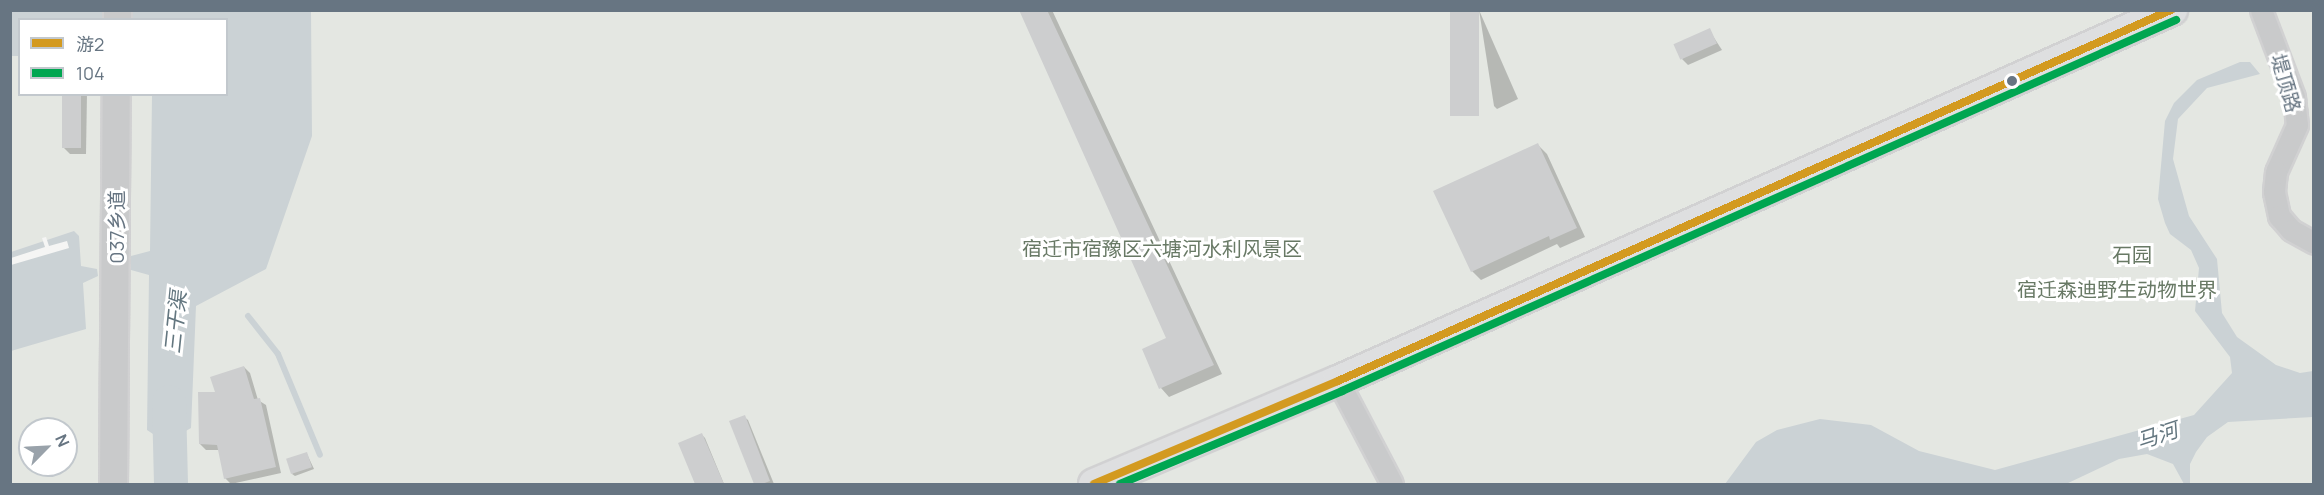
<!DOCTYPE html>
<html>
<head>
<meta charset="utf-8">
<style>
  body { margin:0 }
  #map { position:relative; width:2324px; height:495px; overflow:hidden; background:#f5f5f4; font-family:Manrope,"Noto Sans SC",sans-serif }
  div>[style] { position:absolute }
  [style*='--x'] { left:calc(var(--x)*1px); top:calc(var(--y)*1px); width:calc(var(--w)*1px); rotate:calc(var(--a)*1deg) }
  .green>* { inset:0; background:#e4e7e2 }
  .water>* { inset:0; background:#cbd2d5 }
  .pier>* { inset:0; background:#f5f5f4 }
  .shadow>* { inset:0; background:#0003 }
  .stream>* { height:6px; margin:-3px; padding:0 3px; transform-origin:3px; border-radius:3px; background:#cbd2d5 }
  .river>* { height:34px; margin:-17px; padding:0 17px; transform-origin:17px; border-radius:17px; background:#cbd2d5 }
  .building>* { inset:0; background:#cdcecf; transform-origin:0 0 }
  .roads { filter:drop-shadow(2px 0 #d1d1d2) drop-shadow(-2px 0 #d1d1d2) drop-shadow(0 2px #d1d1d2) drop-shadow(0 -2px #d1d1d2) }
  .minor>* { height:21px; margin:-10.5px; padding:0 10.5px; transform-origin:10.5px; border-radius:10.5px; background:#c9cacb }
  .tertiary>* { height:27px; margin:-13.5px; padding:0 13.5px; transform-origin:13.5px; border-radius:13.5px; background:#c9cacb }
  .secondary>* { height:30px; margin:-15px; padding:0 15px; transform-origin:15px; border-radius:15px; background:#dedfe0 }
  .bus-1>* { height:8px; margin:-4px; padding:0 4px; transform-origin:4px; border-radius:4px; background:#d39a20 }
  .bus-2>* { height:8px; margin:-4px; padding:0 4px; transform-origin:4px; border-radius:4px; background:#00a651 }
  .dots>* { width:16px; height:16px; translate:-50% -50%; box-sizing:border-box; border:3px solid #fff; border-radius:50% }
  span { translate:-50% -50%; white-space:nowrap; text-align:center; line-height:1.15; -webkit-text-stroke:6px #fff; paint-order:stroke }
  .street-label { font-size:20px; color:#677582 }
  .park-label { font-size:20px; color:#687965 }
  .water-label { font-size:21px; color:#63767f; font-style:italic }
  .frame { position:absolute; inset:0; border:12px solid #677582; pointer-events:none }
  .legend { position:absolute; left:18px; top:18px; width:210px; height:78px; box-sizing:border-box; background:#fff; border:2px solid #c2c8cd; margin:0; padding:8px 10px; list-style:none; font-size:18px; color:#677582 }
  .legend li { display:flex; align-items:center; gap:12px; height:30px }
  .legend b { width:30px; border:2px solid #c2c8cd }
  .north { position:absolute; left:18px; top:417px; width:60px; height:60px; box-sizing:border-box; background:#fff; border:2px solid #c2c8cd; border-radius:50%; rotate:66deg; font-size:16px; font-weight:700; line-height:24px; text-align:center; color:#677582 }
  .north::after { content:''; display:block; margin:auto; width:21px; height:27px; background:#99a2aa; clip-path:polygon(50% 0,100% 100%,50% 72%,0 100%) }
</style>
</head>
<body>
<div id="map">
  <div class="green">
    <i style="clip-path:polygon(evenodd,10px 11px,2313px 11px,2313px 484px,11px 484px,10px 11px,20px 20px,226px 20px,226px 94px,20px 94px,20px 20px,10px 11px,30px 429px,66px 429px,66px 465px,30px 465px,30px 429px)"></i>
  </div>
  <div class="water">
    <i style="clip-path:polygon(10px 11px,311px 11px,312px 136px,266px 269px,196px 306px,191px 428px,177px 436px,174px 449px,164px 449px,159px 438px,147px 430px,149px 275px,131px 270px,131px 256px,150px 251px,152px 95px,226px 94px,226px 20px,20px 20px,19px 56px,11px 56px)"></i>
    <i style="clip-path:polygon(2240px 62px,2250px 62px,2260px 74px,2207px 88px,2178px 119px,2173px 159px,2189px 216px,2217px 259px,2222px 313px,2237px 337px,2276px 365px,2300px 373px,2313px 371px,2313px 417px,2228px 422px,2207px 437px,2196px 452px,2190px 464px,2190px 484px,2184px 484px,2173px 464px,2147px 454px,2119px 459px,2066px 484px,1725px 484px,1756px 442px,1777px 430px,1820px 419px,1871px 425px,1919px 451px,1995px 470px,2194px 415px,2232px 373px,2230px 357px,2195px 311px,2199px 268px,2191px 250px,2170px 234px,2165px 223px,2158px 199px,2165px 121px,2174px 103px,2197px 80px)"></i>
    <i style="clip-path:polygon(74px 231px,79px 236px,81px 266px,97px 269px,98px 276px,83px 283px,86px 329px,11px 351px,11px 252px)"></i>
  </div>
  <div class="pier">
    <i style="clip-path:polygon(46px 237px,49px 246px,67px 241px,69px 248px,11px 265px,11px 258px,45px 247px,42px 238px)"></i>
  </div>
  <div class="shadow">
    <i style="clip-path:polygon(1021px 10px,1052px 10px,1222px 374px,1169px 397px,1161px 388px,1144px 350px,1168px 339px)"></i>
    <i style="clip-path:polygon(1479px 10px,1518px 99px,1497px 109px,1494px 106px)"></i>
    <i style="clip-path:polygon(1709px 30px,1722px 50px,1688px 65px,1682px 59px)"></i>
    <i style="clip-path:polygon(64px 94px,87px 94px,86px 154px,70px 154px,64px 148px)"></i>
    <i style="clip-path:polygon(1538px 145px,1547px 154px,1585px 237px,1560px 248px,1557px 244px,1481px 280px,1472px 271px)"></i>
    <i style="clip-path:polygon(244px 367px,250px 373px,258px 400px,266px 405px,281px 473px,231px 484px,225px 478px,219px 450px,206px 450px,200px 444px,217px 393px)"></i>
    <i style="clip-path:polygon(744px 417px,748px 420px,774px 484px,756px 484px,731px 422px)"></i>
    <i style="clip-path:polygon(702px 435px,705px 438px,724px 484px,697px 484px,680px 444px)"></i>
    <i style="clip-path:polygon(307px 454px,314px 469px,295px 476px,292px 474px)"></i>
  </div>
  <div class="stream">
    <i style="--x:248;--y:316;--w:48;--a:51.7"></i>
    <i style="--x:278;--y:354;--w:109;--a:67.4"></i>
  </div>
  <div class="river">
    <i style="--x:169;--y:402;--w:82;--a:88.6"></i>
  </div>
  <div class="building">
    <i style="clip-path:polygon(1019px 10px,1047px 10px,1214px 365px,1159px 389px,1142px 349px,1166px 338px)"></i>
    <i style="left:1450px;top:10px;width:29px;height:106px"></i>
    <i style="left:1710px;top:28px;width:17px;height:40px;rotate:66deg"></i>
    <i style="left:62px;top:94px;width:19px;height:54px"></i>
    <i style="clip-path:polygon(1538px 143px,1577px 228px,1550px 240px,1549px 236px,1471px 272px,1433px 191px)"></i>
    <i style="clip-path:polygon(244px 366px,254px 399px,260px 398px,276px 467px,224px 479px,217px 445px,199px 444px,198px 392px,215px 392px,210px 377px)"></i>
    <i style="clip-path:polygon(745px 415px,770px 481px,762px 484px,754px 484px,729px 421px)"></i>
    <i style="clip-path:polygon(702px 433px,724px 484px,695px 484px,678px 443px)"></i>
    <i style="left:307px;top:452px;width:16px;height:22px;rotate:72deg"></i>
  </div>
  <div class="roads">
    <div class="minor">
      <i style="--x:2261;--y:10;--w:93;--a:69.2"></i>
      <i style="--x:2294;--y:97;--w:28;--a:84"></i>
      <i style="--x:2297;--y:125;--w:51;--a:114.1"></i>
      <i style="--x:2276;--y:172;--w:20;--a:96"></i>
      <i style="--x:2274;--y:192;--w:25;--a:78"></i>
      <i style="--x:2279;--y:216;--w:18;--a:49"></i>
      <i style="--x:2291;--y:230;--w:26;--a:29"></i>
      <i style="--x:1338;--y:381;--w:116;--a:62.3"></i>
    </div>
    <div class="tertiary">
      <i style="--x:117;--y:20;--w:10;--a:-90"></i>
      <i style="--x:113;--y:484;--w:390;--a:-89.6"></i>
    </div>
    <div class="secondary">
      <i style="--x:1094;--y:484;--w:265;--a:-22.9"></i>
      <i style="--x:1338;--y:381;--w:913;--a:-23.98"></i>
    </div>
  </div>
  <div class="bus-1">
    <i style="--x:1094;--y:484;--w:265;--a:-22.9"></i>
    <i style="--x:1338;--y:381;--w:912;--a:-24.01"></i>
  </div>
  <div class="bus-2">
    <i style="--x:1120;--y:484;--w:241;--a:-22.7"></i>
    <i style="--x:1342;--y:391;--w:913;--a:-23.98"></i>
  </div>
  <div class="dots">
    <i style="left:2012px;top:81px;background:#677582"></i>
  </div>
  <div class="street-label">
    <span style="left:2286px;top:83px;rotate:74deg">堤顶路</span>
    <span style="left:116px;top:227px;rotate:-90deg">037乡道</span>
  </div>
  <div class="park-label">
    <span style="left:1162px;top:248px">宿迁市宿豫区六塘河水利风景区</span>
    <span style="left:2132px;top:254px">石园</span>
    <span style="left:2117px;top:289px">宿迁森迪野生动物世界</span>
  </div>
  <div class="water-label">
    <span style="left:175px;top:322px;rotate:-84deg">三干渠</span>
    <span style="left:2157px;top:435px;rotate:-18deg">马河</span>
  </div>
  <div class="frame"></div>
  <ul class="legend">
  <li><b style="height:8px;background:#d39a20"></b>游2</li>
  <li><b style="height:8px;background:#00a651"></b>104</li>
  </ul>
  <div class="north">N</div>
</div>
</body>
</html>
